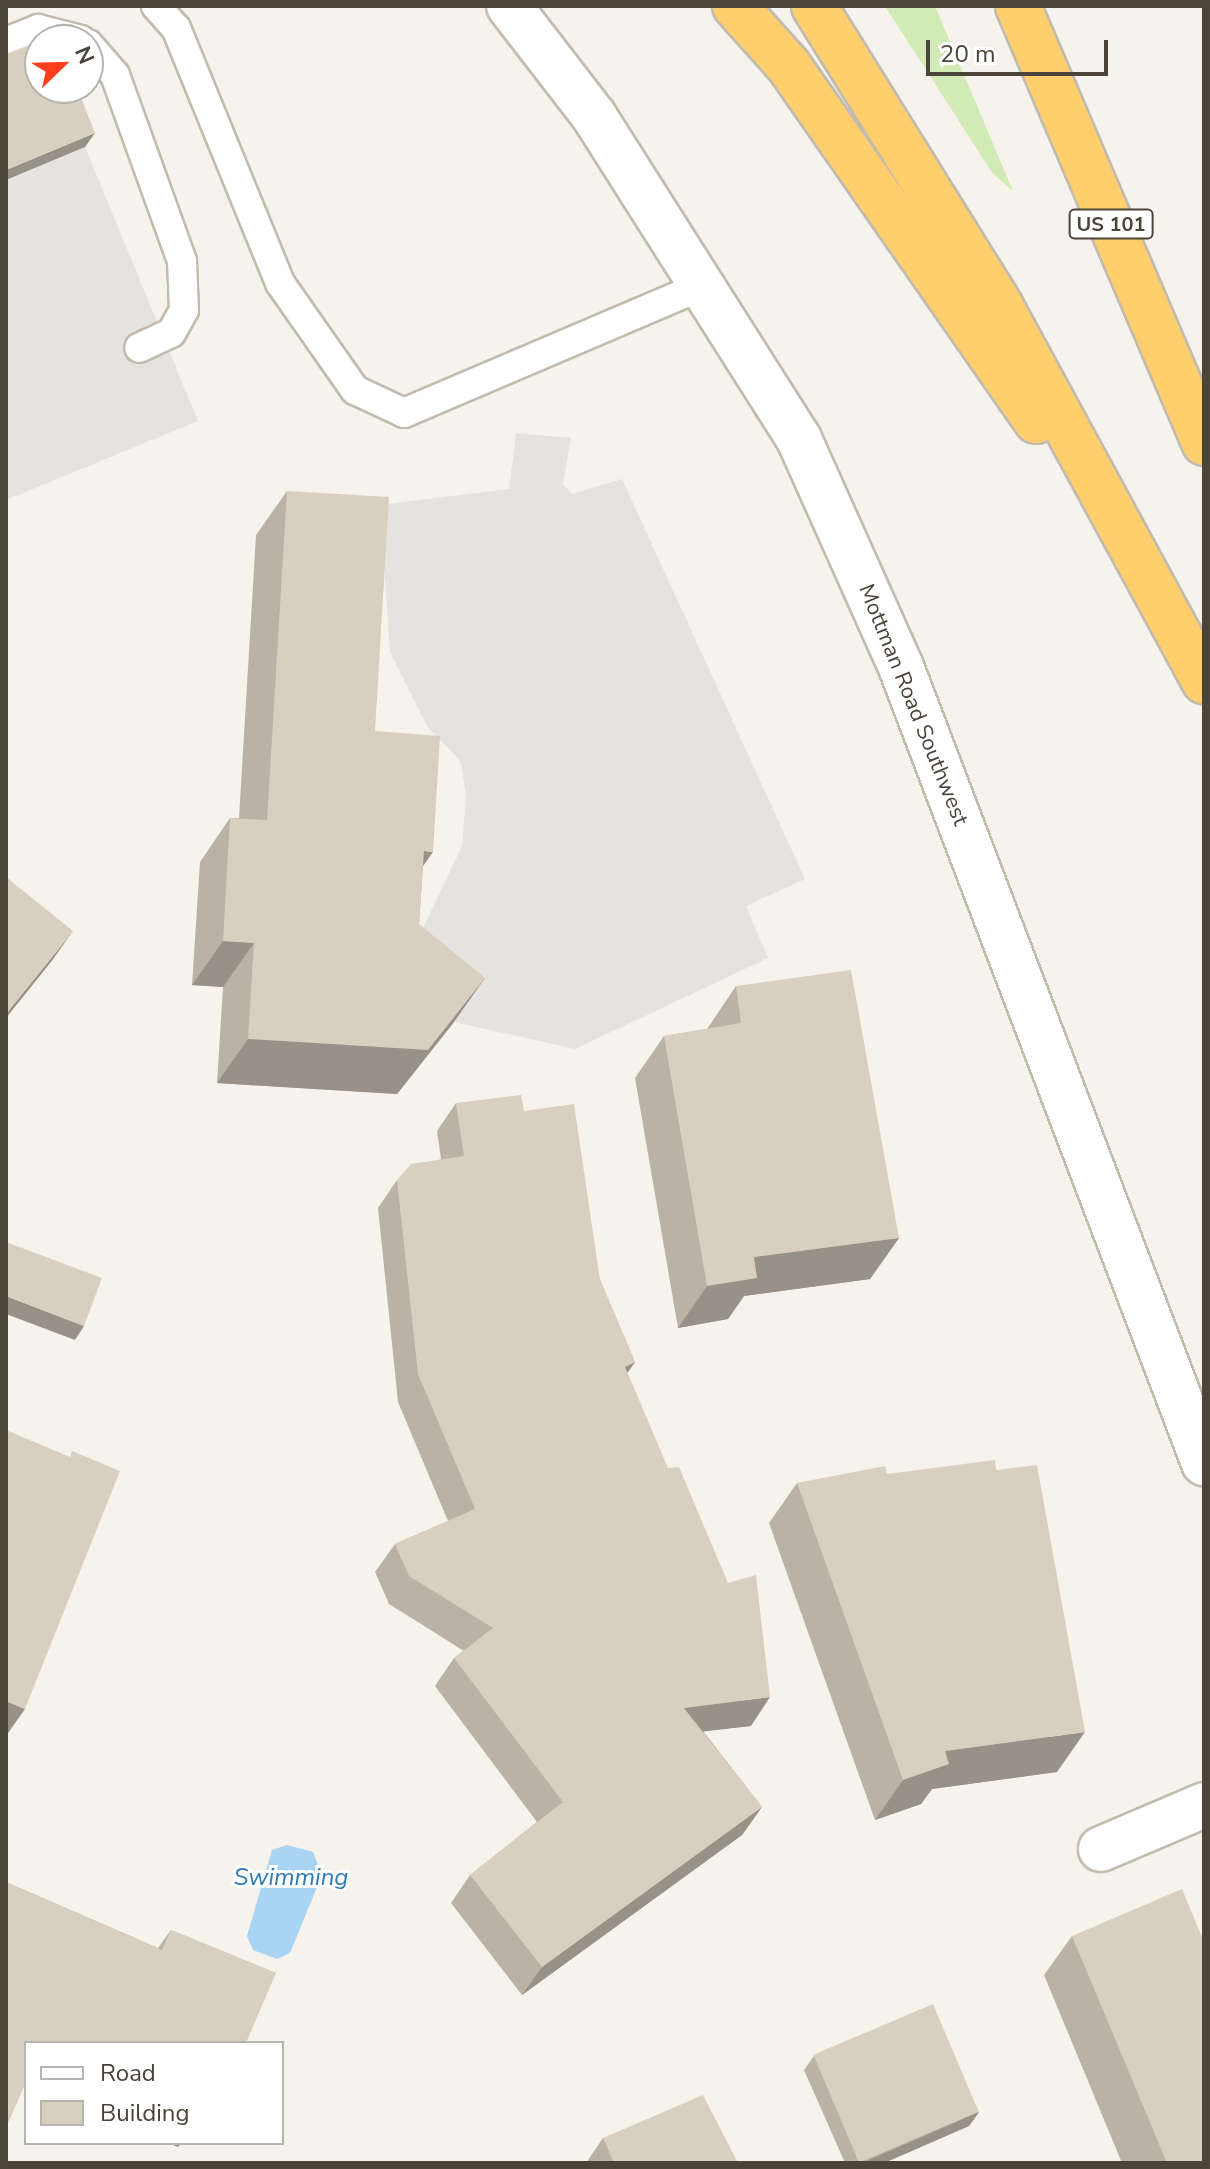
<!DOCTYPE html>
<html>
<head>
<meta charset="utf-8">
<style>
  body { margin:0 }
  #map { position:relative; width:1210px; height:2169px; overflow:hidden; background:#f6f3ec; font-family:"Nunito Sans",sans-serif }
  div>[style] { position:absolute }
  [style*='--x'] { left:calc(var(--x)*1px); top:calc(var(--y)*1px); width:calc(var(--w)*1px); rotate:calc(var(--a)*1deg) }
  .green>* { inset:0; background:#d2eab5 }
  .parking>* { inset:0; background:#e5e3e0 }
  .water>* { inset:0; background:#a9d4f2 }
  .roads { filter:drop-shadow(2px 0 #c2bbae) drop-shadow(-2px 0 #c2bbae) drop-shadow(0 2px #c2bbae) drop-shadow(0 -2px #c2bbae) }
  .service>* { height:28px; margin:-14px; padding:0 14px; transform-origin:14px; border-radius:14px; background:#fff }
  .minor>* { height:44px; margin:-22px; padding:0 22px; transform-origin:22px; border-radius:22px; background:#fff }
  .tertiary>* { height:44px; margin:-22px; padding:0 22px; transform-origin:22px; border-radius:22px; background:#fff }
  .motorway>* { height:44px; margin:-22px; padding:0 22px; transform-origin:22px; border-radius:22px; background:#ffcf6e }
  .wall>* { inset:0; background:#bab2a6 }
  .shaded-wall>* { inset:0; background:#979187 }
  .building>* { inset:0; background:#d8cfc1; transform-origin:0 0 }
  span { translate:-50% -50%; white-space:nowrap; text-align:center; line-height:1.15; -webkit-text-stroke:6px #fff; paint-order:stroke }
  .shield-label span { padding:2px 6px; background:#fff; border:2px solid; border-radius:6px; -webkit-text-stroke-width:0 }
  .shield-label { font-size:20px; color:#4b4439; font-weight:700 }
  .street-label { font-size:22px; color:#4b4439 }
  .water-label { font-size:24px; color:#2e7ab2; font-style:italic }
  .frame { position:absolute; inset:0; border:8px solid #4b4439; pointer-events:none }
  .legend { position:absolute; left:24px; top:2041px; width:260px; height:104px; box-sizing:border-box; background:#fff; border:2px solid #b7b4b0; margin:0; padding:10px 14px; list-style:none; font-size:24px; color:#4b4439 }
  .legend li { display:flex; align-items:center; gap:16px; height:40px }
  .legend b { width:40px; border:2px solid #b7b4b0 }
  .north { position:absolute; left:24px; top:24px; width:80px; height:80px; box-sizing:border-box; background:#fff; border:2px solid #b7b4b0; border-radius:50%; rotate:67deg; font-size:22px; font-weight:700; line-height:32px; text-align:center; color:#4b4439 }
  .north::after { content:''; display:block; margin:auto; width:28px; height:36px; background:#fc3f1d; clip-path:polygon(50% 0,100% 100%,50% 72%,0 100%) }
  .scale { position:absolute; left:926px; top:40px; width:182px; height:36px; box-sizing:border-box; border:4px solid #4b4439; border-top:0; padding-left:10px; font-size:24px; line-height:28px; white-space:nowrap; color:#4b4439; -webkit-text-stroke:6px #fff; paint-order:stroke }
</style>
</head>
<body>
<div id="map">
  <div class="green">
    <i style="clip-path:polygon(885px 6px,935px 6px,1013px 191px,993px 174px)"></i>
  </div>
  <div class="parking">
    <i style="clip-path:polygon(85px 147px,198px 421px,6px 500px,6px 180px)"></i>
    <i style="clip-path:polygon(516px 433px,571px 438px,563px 484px,572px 494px,622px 479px,805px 879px,746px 906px,768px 958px,575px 1049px,454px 1022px,427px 1000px,412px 951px,462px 846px,466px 797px,461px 762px,427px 726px,390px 652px,380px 505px,509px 489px)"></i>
  </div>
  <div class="water">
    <i style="clip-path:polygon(287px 1845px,313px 1852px,322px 1875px,290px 1953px,277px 1959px,253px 1950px,247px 1936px,272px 1850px)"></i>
  </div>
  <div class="roads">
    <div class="service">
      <i style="--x:156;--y:6;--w:30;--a:48"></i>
      <i style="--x:176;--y:28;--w:275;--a:67.8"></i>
      <i style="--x:280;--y:283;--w:131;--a:55"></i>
      <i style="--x:355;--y:390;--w:54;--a:25.1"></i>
      <i style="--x:404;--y:413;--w:324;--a:-23.1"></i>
      <i style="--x:6;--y:42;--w:35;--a:-22"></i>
      <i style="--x:38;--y:29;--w:44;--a:14.3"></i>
      <i style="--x:88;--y:44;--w:41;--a:48.9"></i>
      <i style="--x:115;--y:75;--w:198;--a:70.2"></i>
      <i style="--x:182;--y:261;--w:49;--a:87.7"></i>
      <i style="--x:184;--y:310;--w:26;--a:119"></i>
      <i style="--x:171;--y:333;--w:35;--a:155"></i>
    </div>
    <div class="minor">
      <i style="--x:1101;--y:1849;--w:112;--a:-23.1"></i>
    </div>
    <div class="tertiary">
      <i style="--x:509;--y:6;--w:139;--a:52.3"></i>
      <i style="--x:594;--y:116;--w:383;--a:57.6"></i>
      <i style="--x:799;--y:439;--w:250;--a:65.9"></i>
      <i style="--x:901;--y:667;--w:852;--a:69.16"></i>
    </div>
    <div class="motorway">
      <i style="--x:735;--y:6;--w:79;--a:48.1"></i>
      <i style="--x:788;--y:65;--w:434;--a:55.1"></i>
      <i style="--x:814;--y:6;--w:354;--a:58.1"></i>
      <i style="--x:1001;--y:307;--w:426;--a:61.5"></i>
      <i style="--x:1018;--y:6;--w:475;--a:66.9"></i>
    </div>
  </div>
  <div class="wall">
    <i style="clip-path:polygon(287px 491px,423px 866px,419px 924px,454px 1022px,397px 1094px,217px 1083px,223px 987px,192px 985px,200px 862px,230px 818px,239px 818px,256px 535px)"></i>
    <i style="clip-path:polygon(736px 986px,899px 1238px,870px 1279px,744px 1296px,728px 1319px,678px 1328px,635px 1078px,664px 1036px,707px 1029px)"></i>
    <i style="clip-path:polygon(456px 1103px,524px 1111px,600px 1280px,635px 1362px,627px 1373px,751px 1726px,703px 1731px,762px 1807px,742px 1835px,522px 1995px,451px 1903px,470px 1875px,537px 1822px,435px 1686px,454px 1658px,464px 1651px,389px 1604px,375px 1572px,395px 1544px,448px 1521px,398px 1402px,378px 1208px,397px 1180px,441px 1159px,437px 1131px)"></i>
    <i style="clip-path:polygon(996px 1470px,1057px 1772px,932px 1789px,921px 1804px,875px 1820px,769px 1523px,797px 1483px,887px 1474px)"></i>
    <i style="clip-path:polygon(6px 1882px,158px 1948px,171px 1930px,276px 1973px,26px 2043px)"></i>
    <i style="clip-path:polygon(1072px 1936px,1204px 2163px,1122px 2163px,1044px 1975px)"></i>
    <i style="clip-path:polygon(814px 2056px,979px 2112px,969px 2126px,884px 2163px,845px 2163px,804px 2070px)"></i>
    <i style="clip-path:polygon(603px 2138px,738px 2163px,586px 2163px)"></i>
  </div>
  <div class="shaded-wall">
    <i style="clip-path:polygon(95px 133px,85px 147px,6px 180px,6px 170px)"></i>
    <i style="clip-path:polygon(424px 851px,433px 852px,402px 896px)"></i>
    <i style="clip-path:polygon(73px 931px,51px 962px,6px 1018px,6px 1014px)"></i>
    <i style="clip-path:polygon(223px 941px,254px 943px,223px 987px,192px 985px)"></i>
    <i style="clip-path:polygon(485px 978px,454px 1022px,397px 1094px,217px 1083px,248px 1039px)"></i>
    <i style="clip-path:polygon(899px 1238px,870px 1279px,744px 1296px,728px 1319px,678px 1328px,707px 1286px,754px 1257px)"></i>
    <i style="clip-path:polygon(6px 1296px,84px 1326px,75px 1340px,6px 1314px)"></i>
    <i style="clip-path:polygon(635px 1362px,615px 1391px,625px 1367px)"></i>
    <i style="clip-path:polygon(770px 1697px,751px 1726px,664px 1736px,684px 1708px)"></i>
    <i style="clip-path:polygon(6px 1701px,25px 1709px,6px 1736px)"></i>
    <i style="clip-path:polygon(1085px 1732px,1057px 1772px,932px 1789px,921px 1804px,875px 1820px,903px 1780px,945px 1751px)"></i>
    <i style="clip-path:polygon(762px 1807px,742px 1835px,522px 1995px,542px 1967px)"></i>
    <i style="clip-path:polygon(979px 2112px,969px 2126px,884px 2163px,862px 2163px)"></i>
    <i style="clip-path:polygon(168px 2143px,181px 2143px,178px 2147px)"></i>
  </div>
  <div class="building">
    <i style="clip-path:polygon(56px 35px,58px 40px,42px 40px)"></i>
    <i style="clip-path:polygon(40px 41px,40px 88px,77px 88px,95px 133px,6px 170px,6px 54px)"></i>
    <i style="clip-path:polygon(287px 491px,389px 497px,375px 731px,440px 736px,433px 852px,424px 851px,419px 924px,485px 978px,428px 1050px,248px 1039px,254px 943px,223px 941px,230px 818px,267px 820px)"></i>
    <i style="clip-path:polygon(6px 877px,73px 931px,6px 1014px)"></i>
    <i style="clip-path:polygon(851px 970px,899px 1238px,754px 1257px,757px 1278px,707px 1286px,664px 1036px,741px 1023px,736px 986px)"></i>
    <i style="clip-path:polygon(521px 1095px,524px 1111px,574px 1104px,600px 1280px,635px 1362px,625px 1367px,668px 1468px,679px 1467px,728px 1583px,756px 1575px,770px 1697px,684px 1708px,762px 1807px,542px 1967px,470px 1875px,563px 1802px,454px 1658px,493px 1628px,409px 1576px,395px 1544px,475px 1509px,418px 1374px,397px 1180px,411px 1164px,464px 1156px,456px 1103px)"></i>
    <i style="clip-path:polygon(6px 1242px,102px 1278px,84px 1326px,6px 1296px)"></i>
    <i style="clip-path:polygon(6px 1430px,70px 1457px,72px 1451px,120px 1471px,25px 1709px,6px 1701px)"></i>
    <i style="clip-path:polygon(995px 1460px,996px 1470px,1037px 1465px,1085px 1732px,945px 1751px,949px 1764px,903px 1780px,797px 1483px,885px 1466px,887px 1474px)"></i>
    <i style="clip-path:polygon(6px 1882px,162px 1950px,171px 1930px,276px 1973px,246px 2043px,26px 2043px,26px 2082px,6px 2128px)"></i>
    <i style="clip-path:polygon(1182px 1889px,1204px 1942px,1204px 2163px,1167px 2163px,1072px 1936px)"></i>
    <i style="left:933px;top:2004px;width:117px;height:130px;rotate:67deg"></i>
    <i style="clip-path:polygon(703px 2095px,738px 2163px,614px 2163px,603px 2138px)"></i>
  </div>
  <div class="shield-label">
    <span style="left:1111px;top:224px">US 101</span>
  </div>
  <div class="street-label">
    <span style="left:913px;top:705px;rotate:68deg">Mottman Road Southwest</span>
  </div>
  <div class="water-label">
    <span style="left:291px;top:1878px">Swimming</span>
  </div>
  <div class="frame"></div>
  <ul class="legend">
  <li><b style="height:10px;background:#fff"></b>Road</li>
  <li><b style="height:22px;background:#d8cfc1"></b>Building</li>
  </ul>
  <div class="north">N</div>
  <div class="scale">20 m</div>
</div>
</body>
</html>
